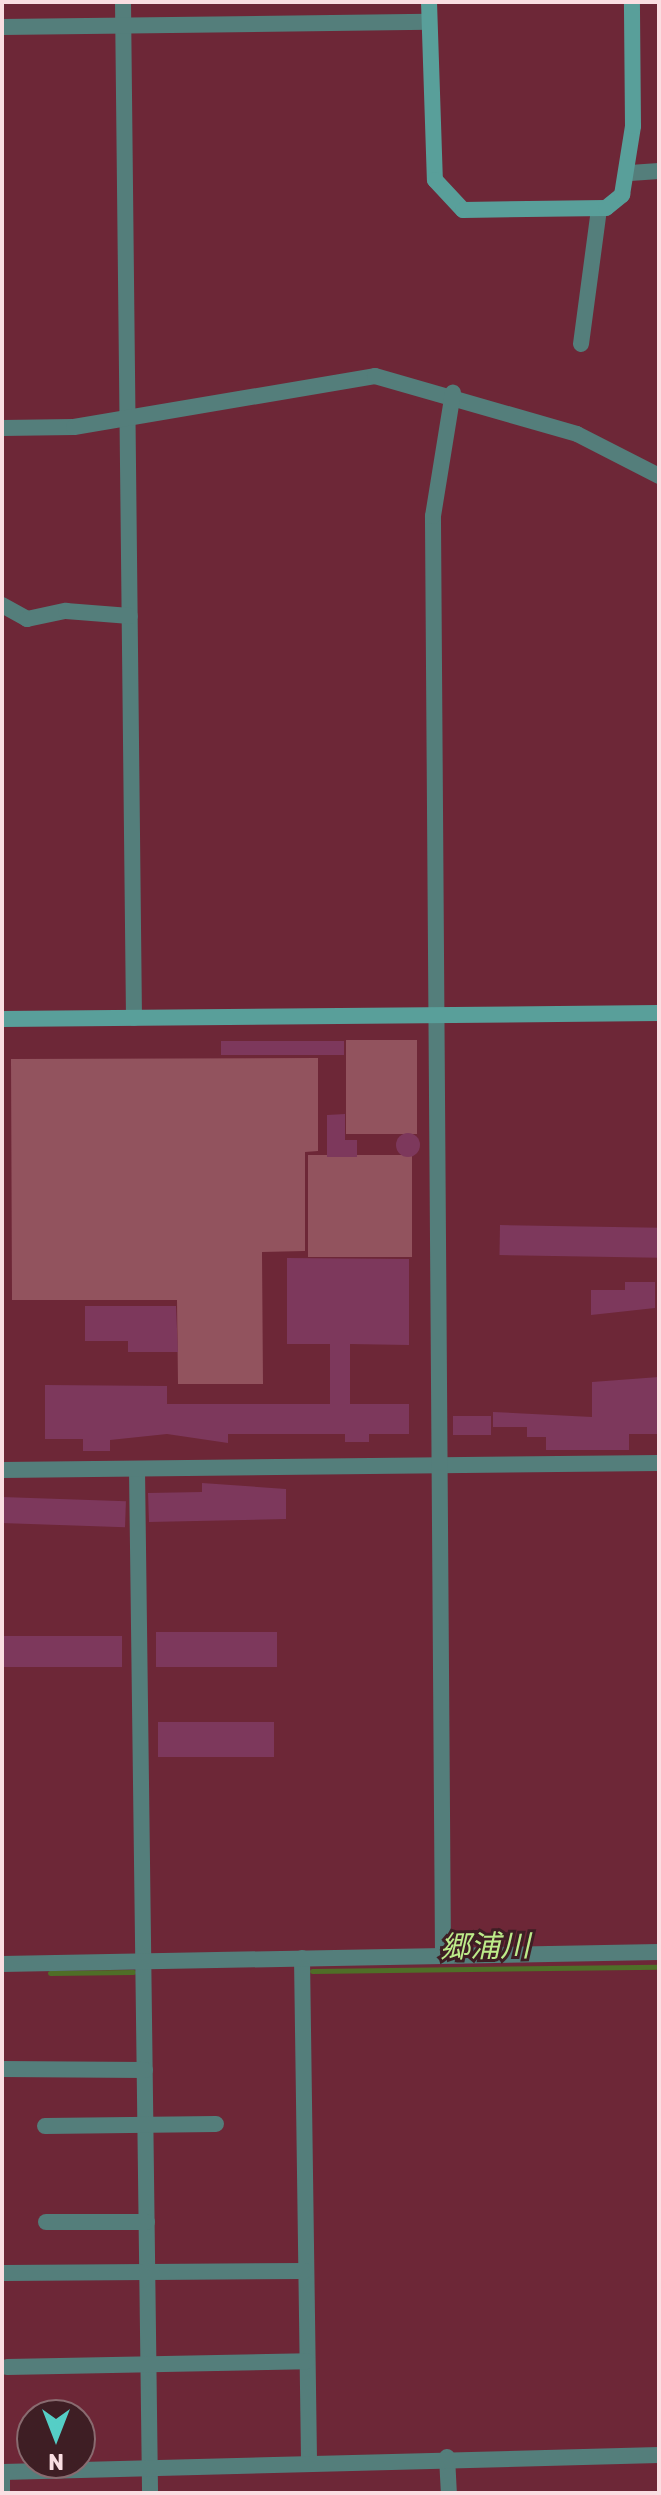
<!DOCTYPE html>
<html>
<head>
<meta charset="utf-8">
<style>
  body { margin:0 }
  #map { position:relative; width:661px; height:2495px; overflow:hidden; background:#6d2737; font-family:Rubik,"Noto Sans JP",sans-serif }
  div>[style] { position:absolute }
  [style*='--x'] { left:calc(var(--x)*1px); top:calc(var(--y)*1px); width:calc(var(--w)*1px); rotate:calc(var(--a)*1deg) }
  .green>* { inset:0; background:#92535e; transform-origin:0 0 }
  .stream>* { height:5px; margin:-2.5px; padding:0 2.5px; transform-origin:2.5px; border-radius:2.5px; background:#4f6e27 }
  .building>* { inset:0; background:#7d385c; transform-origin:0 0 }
  .round { border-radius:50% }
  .street>* { height:16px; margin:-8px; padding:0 8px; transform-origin:8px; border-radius:8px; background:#547e7b }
  .secondary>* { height:16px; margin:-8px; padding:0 8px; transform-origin:8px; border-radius:8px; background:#599f9a }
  span { translate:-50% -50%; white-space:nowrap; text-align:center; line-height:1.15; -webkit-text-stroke:6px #3e1e24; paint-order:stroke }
  .water-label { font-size:30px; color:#bdec8a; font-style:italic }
  .frame { position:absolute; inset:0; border:4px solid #fadee2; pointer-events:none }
  .north { position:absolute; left:16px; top:2399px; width:80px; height:80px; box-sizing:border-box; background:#3e1e24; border:2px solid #896b70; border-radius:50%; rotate:180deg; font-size:22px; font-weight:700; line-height:32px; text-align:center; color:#fadee2 }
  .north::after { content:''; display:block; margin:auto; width:28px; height:36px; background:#55cec6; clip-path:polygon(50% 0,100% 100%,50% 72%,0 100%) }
</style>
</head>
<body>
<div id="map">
  <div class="green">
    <i style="left:417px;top:1040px;width:94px;height:71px;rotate:90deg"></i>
    <i style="clip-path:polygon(318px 1058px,318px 1151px,305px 1152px,305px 1251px,262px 1252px,263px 1384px,178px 1384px,177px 1300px,12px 1300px,11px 1059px)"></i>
    <i style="left:308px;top:1155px;width:104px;height:102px"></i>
  </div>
  <div class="stream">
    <i style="--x:312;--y:1971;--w:347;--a:-0.7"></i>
    <i style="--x:50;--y:1973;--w:83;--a:-0.7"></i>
  </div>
  <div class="building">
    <i style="left:221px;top:1041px;width:123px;height:14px"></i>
    <i style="clip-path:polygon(345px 1114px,345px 1140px,357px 1140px,357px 1157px,327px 1157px,327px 1115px)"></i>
    <i class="round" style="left:396px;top:1133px;width:24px;height:24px"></i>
    <i style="left:500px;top:1225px;width:159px;height:30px;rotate:1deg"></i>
    <i style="clip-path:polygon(287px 1258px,409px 1259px,409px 1345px,350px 1344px,350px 1404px,409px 1404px,409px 1434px,369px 1434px,369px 1442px,345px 1442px,345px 1434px,228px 1434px,228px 1443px,167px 1434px,110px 1440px,110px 1451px,83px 1451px,83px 1439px,45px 1439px,45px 1385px,167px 1386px,167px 1404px,330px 1404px,330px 1344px,287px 1344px)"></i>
    <i style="clip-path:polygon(625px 1282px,655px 1282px,655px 1308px,591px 1315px,591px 1290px,625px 1290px)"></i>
    <i style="clip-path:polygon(85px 1306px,176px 1306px,178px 1352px,128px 1352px,128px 1341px,85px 1341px)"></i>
    <i style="clip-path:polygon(659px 1377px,659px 1434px,629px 1434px,629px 1450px,546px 1450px,546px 1437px,527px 1437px,527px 1427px,493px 1427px,493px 1412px,592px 1417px,592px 1382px)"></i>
    <i style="left:453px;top:1416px;width:38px;height:19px"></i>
    <i style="clip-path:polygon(202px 1483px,286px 1489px,286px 1519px,149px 1522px,148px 1493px,202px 1492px)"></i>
    <i style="left:2px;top:1497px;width:124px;height:26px;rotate:2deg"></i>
    <i style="left:277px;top:1632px;width:35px;height:121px;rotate:90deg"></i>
    <i style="left:122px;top:1636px;width:31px;height:119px;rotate:90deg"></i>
    <i style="left:274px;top:1722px;width:35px;height:116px;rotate:90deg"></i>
  </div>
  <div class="street">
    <i style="--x:123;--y:2;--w:1016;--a:89.38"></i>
    <i style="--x:2;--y:27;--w:427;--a:-0.7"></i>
    <i style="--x:630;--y:173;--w:29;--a:-4"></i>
    <i style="--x:581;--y:344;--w:136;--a:-82.4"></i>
    <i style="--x:2;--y:428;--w:72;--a:-0.8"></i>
    <i style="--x:74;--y:427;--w:305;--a:-9.6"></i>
    <i style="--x:375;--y:376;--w:210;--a:16"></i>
    <i style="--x:577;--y:434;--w:92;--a:27.1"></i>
    <i style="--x:2;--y:605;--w:29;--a:29"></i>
    <i style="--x:27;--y:619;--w:40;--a:-12"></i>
    <i style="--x:66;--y:611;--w:64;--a:4.5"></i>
    <i style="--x:137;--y:1469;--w:1024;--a:89.27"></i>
    <i style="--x:2;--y:1470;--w:657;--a:-0.61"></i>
    <i style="--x:443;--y:1955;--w:1439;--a:-90.4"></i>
    <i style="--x:433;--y:516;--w:125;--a:-80.8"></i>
    <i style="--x:302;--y:1958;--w:502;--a:89.2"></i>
    <i style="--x:2;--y:1964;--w:657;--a:-1.05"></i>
    <i style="--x:2;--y:2069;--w:143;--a:0.4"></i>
    <i style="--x:45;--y:2126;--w:171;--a:-0.7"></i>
    <i style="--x:46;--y:2222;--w:101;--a:0"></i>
    <i style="--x:4;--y:2273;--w:301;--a:-0.4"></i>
    <i style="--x:7;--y:2367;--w:300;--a:-1.1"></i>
    <i style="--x:447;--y:2457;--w:36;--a:87"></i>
    <i style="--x:2;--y:2472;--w:21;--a:90"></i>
    <i style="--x:3;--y:2472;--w:656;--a:-1.48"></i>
  </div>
  <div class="secondary">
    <i style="--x:429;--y:2;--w:178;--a:88.1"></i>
    <i style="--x:435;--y:180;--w:41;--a:47"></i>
    <i style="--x:463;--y:210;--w:143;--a:-0.8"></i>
    <i style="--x:606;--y:208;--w:21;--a:-39"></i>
    <i style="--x:622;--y:195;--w:70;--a:-80.9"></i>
    <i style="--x:633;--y:126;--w:124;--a:-90.5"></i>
    <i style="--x:2;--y:1019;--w:657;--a:-0.52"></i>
  </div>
  <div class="water-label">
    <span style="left:485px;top:1947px;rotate:-1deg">郷浦川</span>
  </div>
  <div class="frame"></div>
  <div class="north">N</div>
</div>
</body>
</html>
